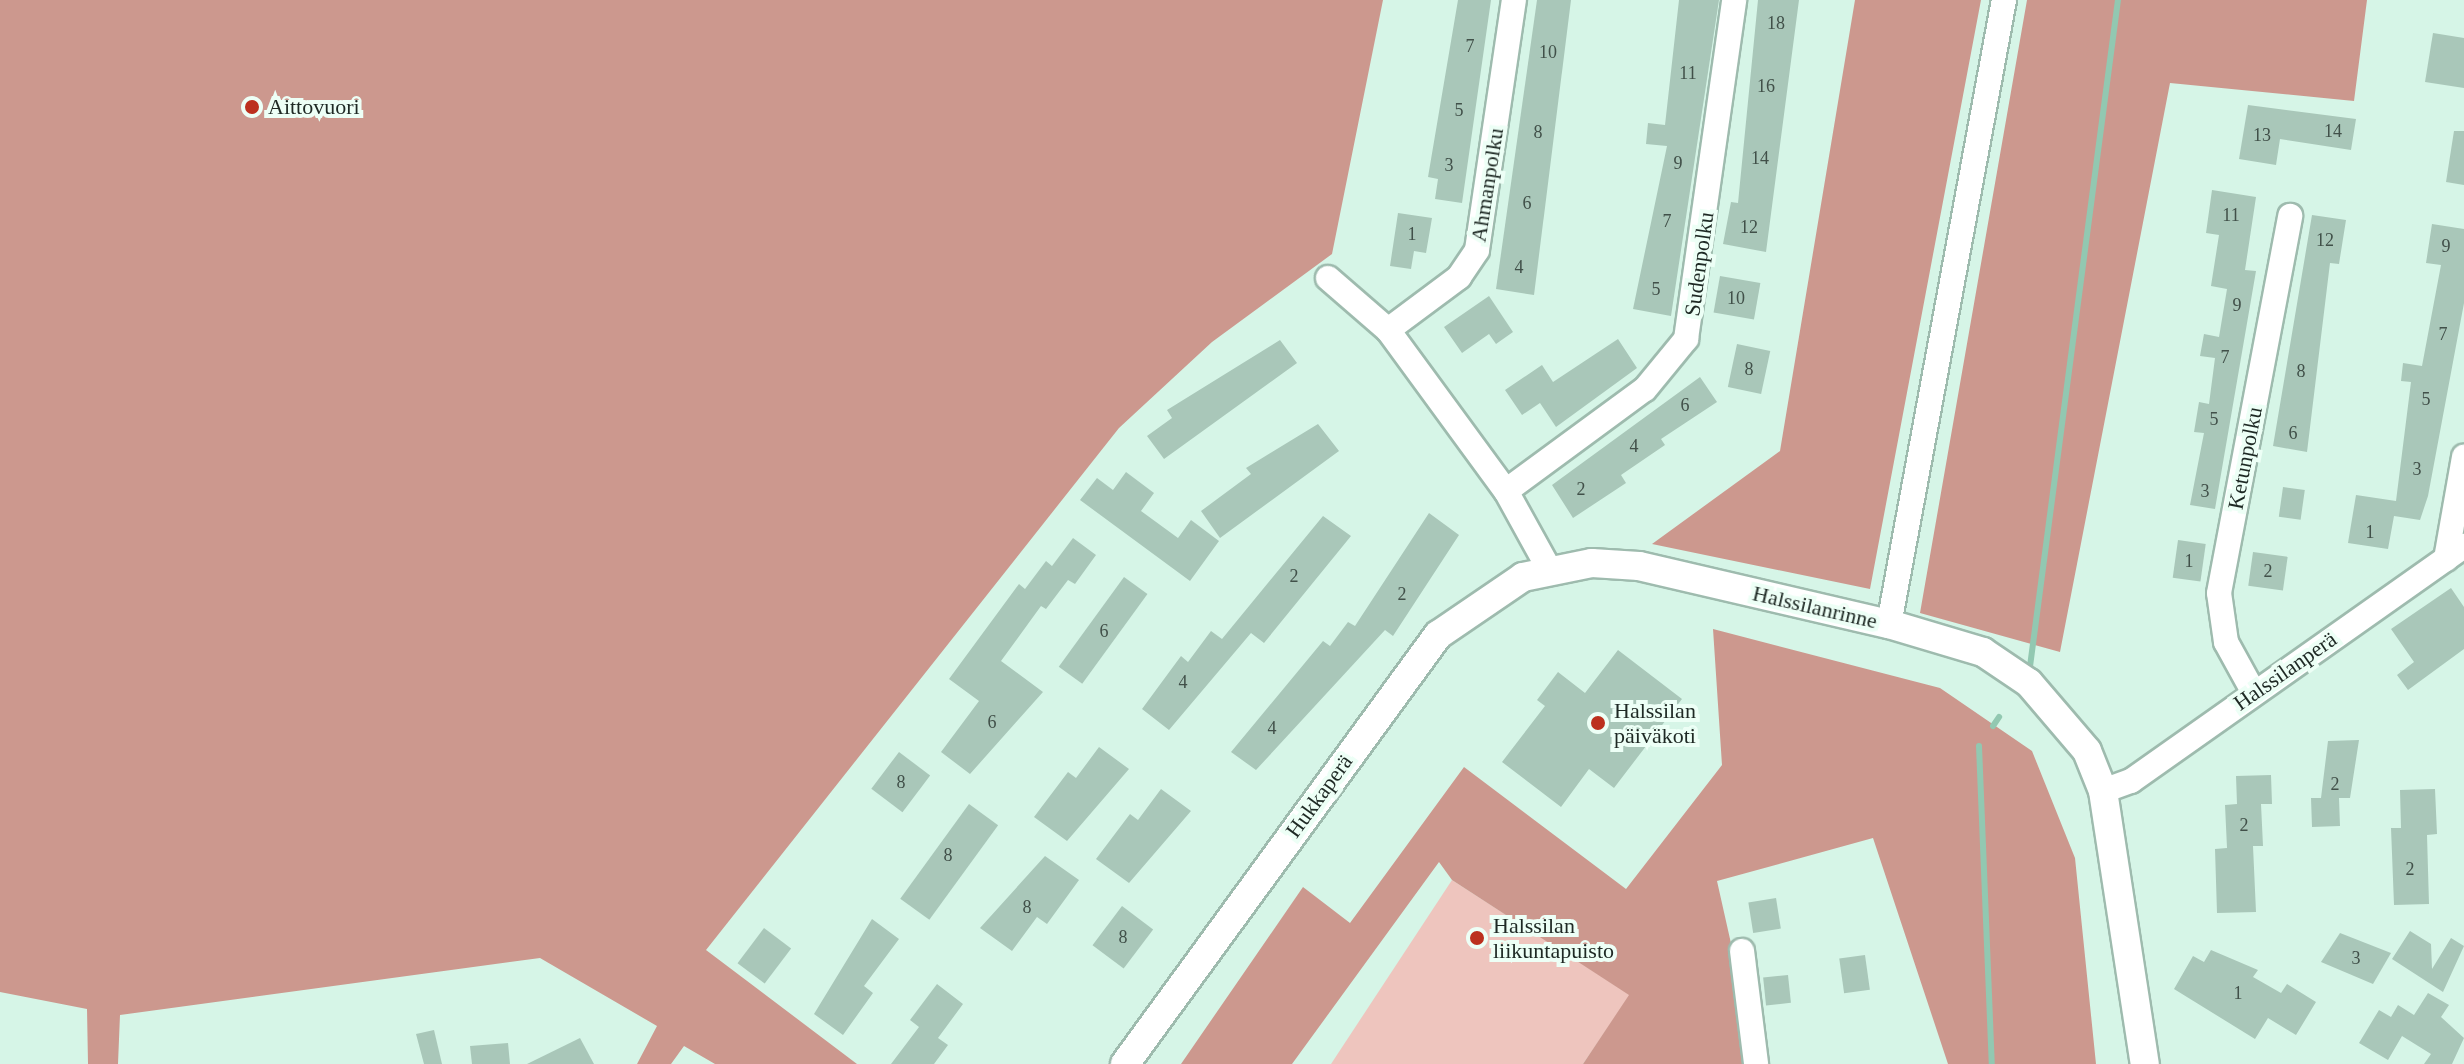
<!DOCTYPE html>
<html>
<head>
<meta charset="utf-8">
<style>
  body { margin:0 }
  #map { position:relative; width:2464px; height:1064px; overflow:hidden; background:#d6f5e7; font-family:Georgia,serif }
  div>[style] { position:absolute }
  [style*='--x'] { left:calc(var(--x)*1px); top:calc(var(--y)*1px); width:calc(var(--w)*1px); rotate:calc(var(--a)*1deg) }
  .green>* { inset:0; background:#eec5be }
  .forest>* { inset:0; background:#cc988e }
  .stream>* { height:6px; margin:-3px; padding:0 3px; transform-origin:3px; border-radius:3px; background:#92c8b1 }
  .building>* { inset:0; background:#a9c7b9; transform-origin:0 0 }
  .roads { filter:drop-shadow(2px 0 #9ebbae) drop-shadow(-2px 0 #9ebbae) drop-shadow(0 2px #9ebbae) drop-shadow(0 -2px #9ebbae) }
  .minor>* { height:24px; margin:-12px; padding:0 12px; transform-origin:12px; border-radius:12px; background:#fff }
  .tertiary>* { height:28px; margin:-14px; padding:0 14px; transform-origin:14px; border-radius:14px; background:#fff }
  .dots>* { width:22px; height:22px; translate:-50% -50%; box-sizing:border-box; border:4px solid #edfff6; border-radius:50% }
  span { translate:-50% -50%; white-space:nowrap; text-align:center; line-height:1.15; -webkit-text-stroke:8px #edfff6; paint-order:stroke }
  .number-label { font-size:18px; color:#415049 }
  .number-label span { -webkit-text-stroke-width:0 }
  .poi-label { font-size:22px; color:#1e2924 }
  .left { translate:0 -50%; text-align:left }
  .street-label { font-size:22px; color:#1e2924 }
</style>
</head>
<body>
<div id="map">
  <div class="green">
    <i style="clip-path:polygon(1452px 880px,1630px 995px,1583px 1064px,1331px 1064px)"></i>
  </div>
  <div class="forest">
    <i style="clip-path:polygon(0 0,1383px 0,1332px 254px,1212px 342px,1119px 428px,706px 950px,857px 1064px,715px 1064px,684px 1046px,671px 1064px,637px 1064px,657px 1026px,540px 958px,120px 1015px,118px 1064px,88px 1064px,87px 1009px,0 992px)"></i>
    <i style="clip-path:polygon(1855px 0,1981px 0,1870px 589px,1652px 544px,1780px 451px)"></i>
    <i style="clip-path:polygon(2027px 0,2367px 0,2354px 101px,2170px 83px,2060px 652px,1920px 613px)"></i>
    <i style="clip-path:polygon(1713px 629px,1940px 688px,2032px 751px,2075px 858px,2096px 1064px,1948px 1064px,1873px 838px,1717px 881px,1741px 988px,1749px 1064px,1583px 1064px,1629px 995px,1452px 880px,1439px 862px,1292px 1064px,1181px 1064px,1303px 887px,1350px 923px,1464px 767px,1626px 889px,1722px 765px)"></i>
  </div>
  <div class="stream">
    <i style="--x:2029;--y:674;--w:680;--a:-82.48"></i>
    <i style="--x:1993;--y:726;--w:11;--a:-56"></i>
    <i style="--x:1979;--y:746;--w:318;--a:87.7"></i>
  </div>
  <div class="building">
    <i style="clip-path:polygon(1458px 0,1491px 0,1462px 203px,1435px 199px,1438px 179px,1428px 177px)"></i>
    <i style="clip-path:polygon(1537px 0,1571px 0,1534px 295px,1496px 289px)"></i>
    <i style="clip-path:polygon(1679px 0,1719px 0,1671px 316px,1633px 309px,1667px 146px,1646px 144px,1648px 123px,1665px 125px)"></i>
    <i style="clip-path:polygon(1758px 0,1799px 0,1766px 252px,1723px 244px,1731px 202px,1738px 203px)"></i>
    <i style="clip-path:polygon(2433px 33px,2464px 38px,2464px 88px,2425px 82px)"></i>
    <i style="clip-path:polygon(2248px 105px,2356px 119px,2351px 150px,2280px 139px,2276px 165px,2239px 159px)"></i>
    <i style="clip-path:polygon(2454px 131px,2464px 131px,2464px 185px,2446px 182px)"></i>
    <i style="clip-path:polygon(2212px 190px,2256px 197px,2245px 270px,2256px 271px,2215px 509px,2190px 505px,2204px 433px,2194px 432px,2199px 402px,2209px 404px,2215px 358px,2200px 356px,2204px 334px,2219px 337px,2227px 289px,2211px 286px,2219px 235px,2206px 233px)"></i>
    <i style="clip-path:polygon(1398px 213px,1432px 218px,1426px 253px,1414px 251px,1411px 269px,1390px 266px)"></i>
    <i style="clip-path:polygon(2312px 215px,2346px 220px,2339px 264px,2330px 263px,2307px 452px,2273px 446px)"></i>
    <i style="clip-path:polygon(2432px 224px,2464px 229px,2464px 303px,2428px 496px,2420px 520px,2394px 516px,2388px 549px,2348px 543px,2356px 495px,2396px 501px,2411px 382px,2401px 381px,2403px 363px,2422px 366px,2441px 265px,2426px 263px)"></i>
    <i style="left:1720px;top:276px;width:41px;height:37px;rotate:10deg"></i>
    <i style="clip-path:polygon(1489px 296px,1513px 332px,1496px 344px,1489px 334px,1462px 353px,1444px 327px)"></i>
    <i style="clip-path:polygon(1618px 339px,1637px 368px,1556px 427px,1540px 403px,1522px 415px,1505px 390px,1542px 365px,1553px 382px)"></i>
    <i style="clip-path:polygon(1280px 340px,1297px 363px,1164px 459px,1147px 436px,1172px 418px,1167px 410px)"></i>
    <i style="left:1737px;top:344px;width:34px;height:44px;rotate:12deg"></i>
    <i style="clip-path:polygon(1700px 377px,1717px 402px,1661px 439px,1665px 445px,1621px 475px,1626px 483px,1573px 518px,1552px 485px)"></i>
    <i style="clip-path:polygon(1318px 424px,1339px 451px,1220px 538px,1201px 511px,1251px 474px,1246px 468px)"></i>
    <i style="clip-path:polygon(1126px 472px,1154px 493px,1141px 511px,1178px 538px,1191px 520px,1219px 541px,1190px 581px,1080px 500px,1097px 478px,1113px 490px)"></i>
    <i style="left:2283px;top:487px;width:22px;height:30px;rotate:8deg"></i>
    <i style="clip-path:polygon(1429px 513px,1459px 535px,1393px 636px,1385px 630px,1256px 770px,1231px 752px,1323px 641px,1330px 646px,1348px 622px,1355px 626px)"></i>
    <i style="clip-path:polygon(1323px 516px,1351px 536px,1264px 643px,1251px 633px,1169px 730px,1142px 709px,1181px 656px,1188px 662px,1211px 631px,1222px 639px)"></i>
    <i style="clip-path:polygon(1073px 538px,1096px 555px,1075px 584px,1068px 580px,1046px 609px,1041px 606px,1001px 661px,1043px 692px,970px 774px,941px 752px,979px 701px,949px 679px,1019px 584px,1025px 589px,1046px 561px,1052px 566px)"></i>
    <i style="left:2178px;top:540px;width:28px;height:38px;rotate:8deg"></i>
    <i style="left:2253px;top:552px;width:35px;height:34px;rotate:8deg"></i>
    <i style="left:1124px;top:577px;width:29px;height:111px;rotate:36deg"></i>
    <i style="clip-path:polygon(2451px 588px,2464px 607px,2464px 649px,2408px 690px,2397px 675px,2414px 662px,2391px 629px)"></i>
    <i style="clip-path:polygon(1618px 650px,1682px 699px,1614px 788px,1589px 769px,1561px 807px,1502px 762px,1545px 706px,1537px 700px,1558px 672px,1585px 693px)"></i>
    <i style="clip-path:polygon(2359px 740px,2350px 798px,2339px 798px,2340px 826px,2312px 827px,2311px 798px,2321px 798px,2328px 741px)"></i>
    <i style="clip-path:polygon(1099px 747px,1129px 769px,1067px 841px,1034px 817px,1068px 772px,1076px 778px)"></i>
    <i style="left:899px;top:752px;width:39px;height:46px;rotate:37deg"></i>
    <i style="clip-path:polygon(2271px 775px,2272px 804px,2261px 804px,2263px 846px,2253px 846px,2256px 912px,2217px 913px,2215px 849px,2227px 848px,2225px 805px,2237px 804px,2236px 776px)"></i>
    <i style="clip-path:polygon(1161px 789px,1191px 811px,1129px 883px,1096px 859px,1130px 814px,1138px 820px)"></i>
    <i style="clip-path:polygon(2435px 789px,2437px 834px,2427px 835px,2429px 904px,2394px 905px,2391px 828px,2401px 828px,2400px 790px)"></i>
    <i style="left:969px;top:804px;width:36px;height:117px;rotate:36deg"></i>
    <i style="clip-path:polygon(1045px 856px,1079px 880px,1047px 924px,1037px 917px,1012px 951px,980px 928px)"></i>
    <i style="left:1776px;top:898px;width:31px;height:28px;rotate:81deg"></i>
    <i style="left:1122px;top:906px;width:39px;height:49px;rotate:37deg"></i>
    <i style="clip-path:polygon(872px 919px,899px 939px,864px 986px,873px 993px,843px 1035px,814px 1014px)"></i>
    <i style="left:764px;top:928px;width:34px;height:44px;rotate:37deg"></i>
    <i style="clip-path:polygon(2410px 931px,2431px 944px,2432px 969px,2451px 938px,2464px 946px,2443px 992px,2392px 959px)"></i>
    <i style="clip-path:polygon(2340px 933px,2391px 953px,2373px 984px,2321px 962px)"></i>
    <i style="clip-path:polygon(2211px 950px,2258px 970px,2253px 977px,2281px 993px,2287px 984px,2316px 1002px,2296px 1035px,2268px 1018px,2255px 1039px,2174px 989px,2193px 956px,2204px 962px)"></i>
    <i style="left:1865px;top:955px;width:35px;height:26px;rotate:82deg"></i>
    <i style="left:1788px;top:975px;width:28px;height:25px;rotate:84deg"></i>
    <i style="clip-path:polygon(937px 984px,963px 1004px,938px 1038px,948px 1045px,934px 1064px,891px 1064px,919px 1027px,910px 1020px)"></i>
    <i style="clip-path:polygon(2428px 993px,2449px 1005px,2441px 1017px,2464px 1038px,2452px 1064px,2424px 1064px,2431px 1054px,2402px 1036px,2388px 1060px,2359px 1043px,2379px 1010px,2391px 1017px,2398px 1005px,2414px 1015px)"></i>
    <i style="clip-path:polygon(434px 1030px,442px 1064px,424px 1064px,416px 1034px)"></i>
    <i style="clip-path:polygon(580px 1038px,594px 1064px,527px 1064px)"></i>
    <i style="clip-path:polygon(508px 1043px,510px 1064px,472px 1064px,470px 1046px)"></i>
  </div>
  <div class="roads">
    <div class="minor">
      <i style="--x:1328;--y:278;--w:79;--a:40.9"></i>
      <i style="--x:1388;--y:330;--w:200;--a:53.8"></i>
      <i style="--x:1506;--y:491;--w:87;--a:61.1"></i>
      <i style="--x:1388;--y:330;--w:89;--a:-36.7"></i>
      <i style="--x:1459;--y:277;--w:32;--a:-56"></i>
      <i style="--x:1477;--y:250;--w:253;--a:-81.6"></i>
      <i style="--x:1506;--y:491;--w:172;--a:-36.3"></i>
      <i style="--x:1645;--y:389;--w:65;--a:-50.6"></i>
      <i style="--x:1686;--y:339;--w:342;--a:-81.9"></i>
      <i style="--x:2446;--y:559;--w:104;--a:-80"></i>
      <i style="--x:1889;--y:624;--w:635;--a:-79.56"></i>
      <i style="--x:2254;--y:693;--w:58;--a:-118.8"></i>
      <i style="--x:2226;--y:642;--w:49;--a:-98.1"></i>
      <i style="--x:2219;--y:593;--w:384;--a:-79.3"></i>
      <i style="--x:2103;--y:791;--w:30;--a:-20"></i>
      <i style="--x:2131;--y:781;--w:408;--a:-35.2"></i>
      <i style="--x:1742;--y:951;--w:114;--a:82.9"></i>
    </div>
    <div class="tertiary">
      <i style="--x:1125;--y:1064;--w:531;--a:-53.89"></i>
      <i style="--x:1438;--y:635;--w:103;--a:-34.3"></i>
      <i style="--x:1523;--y:577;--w:70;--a:-11.5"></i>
      <i style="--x:1592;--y:563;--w:47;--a:3.7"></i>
      <i style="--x:1639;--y:566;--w:257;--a:13.1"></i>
      <i style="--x:1889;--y:624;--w:98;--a:16.6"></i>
      <i style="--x:1983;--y:652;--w:55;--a:34"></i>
      <i style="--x:2029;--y:683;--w:89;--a:49.5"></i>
      <i style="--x:2087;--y:751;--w:43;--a:68.2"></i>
      <i style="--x:2103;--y:791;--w:276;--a:81.3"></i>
    </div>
  </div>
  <div class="dots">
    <i style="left:252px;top:107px;background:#bc301e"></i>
    <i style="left:1598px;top:723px;background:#bc301e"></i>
    <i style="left:1477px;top:938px;background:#bc301e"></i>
  </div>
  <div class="number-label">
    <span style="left:1776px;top:23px">18</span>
    <span style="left:1470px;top:46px">7</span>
    <span style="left:1548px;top:52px">10</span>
    <span style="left:1688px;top:73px">11</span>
    <span style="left:1766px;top:86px">16</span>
    <span style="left:1459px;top:110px">5</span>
    <span style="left:2333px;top:131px">14</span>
    <span style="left:1538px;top:132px">8</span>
    <span style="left:2262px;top:135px">13</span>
    <span style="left:1760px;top:158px">14</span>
    <span style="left:1678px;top:163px">9</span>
    <span style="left:1449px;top:165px">3</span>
    <span style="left:1527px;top:203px">6</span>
    <span style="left:2231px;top:215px">11</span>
    <span style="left:1667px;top:221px">7</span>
    <span style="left:1749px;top:227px">12</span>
    <span style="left:1412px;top:234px">1</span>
    <span style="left:2325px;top:240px">12</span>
    <span style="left:2446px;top:246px">9</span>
    <span style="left:1519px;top:267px">4</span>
    <span style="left:1656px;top:289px">5</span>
    <span style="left:1736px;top:298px">10</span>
    <span style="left:2237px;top:305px">9</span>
    <span style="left:2443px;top:334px">7</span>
    <span style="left:2225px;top:357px">7</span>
    <span style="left:1749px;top:369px">8</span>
    <span style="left:2301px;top:371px">8</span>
    <span style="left:2426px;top:399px">5</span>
    <span style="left:1685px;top:405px">6</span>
    <span style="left:2214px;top:419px">5</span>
    <span style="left:2293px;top:433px">6</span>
    <span style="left:1634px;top:446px">4</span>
    <span style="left:2417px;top:469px">3</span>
    <span style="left:1581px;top:489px">2</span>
    <span style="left:2205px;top:491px">3</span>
    <span style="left:2370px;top:532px">1</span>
    <span style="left:2189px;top:561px">1</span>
    <span style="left:2268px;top:571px">2</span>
    <span style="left:1294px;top:576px">2</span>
    <span style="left:1402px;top:594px">2</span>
    <span style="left:1104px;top:631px">6</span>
    <span style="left:1183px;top:682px">4</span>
    <span style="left:992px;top:722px">6</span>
    <span style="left:1272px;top:728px">4</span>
    <span style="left:901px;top:782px">8</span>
    <span style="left:2335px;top:784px">2</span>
    <span style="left:2244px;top:825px">2</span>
    <span style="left:948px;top:855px">8</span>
    <span style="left:2410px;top:869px">2</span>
    <span style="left:1027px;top:907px">8</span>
    <span style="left:1123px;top:937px">8</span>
    <span style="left:2356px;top:958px">3</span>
    <span style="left:2238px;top:993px">1</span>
  </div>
  <div class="poi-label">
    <span class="left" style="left:268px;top:107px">Aittovuori</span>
    <span class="left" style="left:1614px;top:723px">Halssilan<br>päiväkoti</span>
    <span class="left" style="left:1493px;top:938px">Halssilan<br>liikuntapuisto</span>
  </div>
  <div class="street-label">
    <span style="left:1487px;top:185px;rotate:-81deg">Ahmanpolku</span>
    <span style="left:1699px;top:264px;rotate:-82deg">Sudenpolku</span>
    <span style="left:2245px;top:458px;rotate:-79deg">Ketunpolku</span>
    <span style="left:1815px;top:607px;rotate:13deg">Halssilanrinne</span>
    <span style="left:2285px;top:671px;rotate:-35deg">Halssilanperä</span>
    <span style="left:1319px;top:796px;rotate:-54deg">Hukkaperä</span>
  </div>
</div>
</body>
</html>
